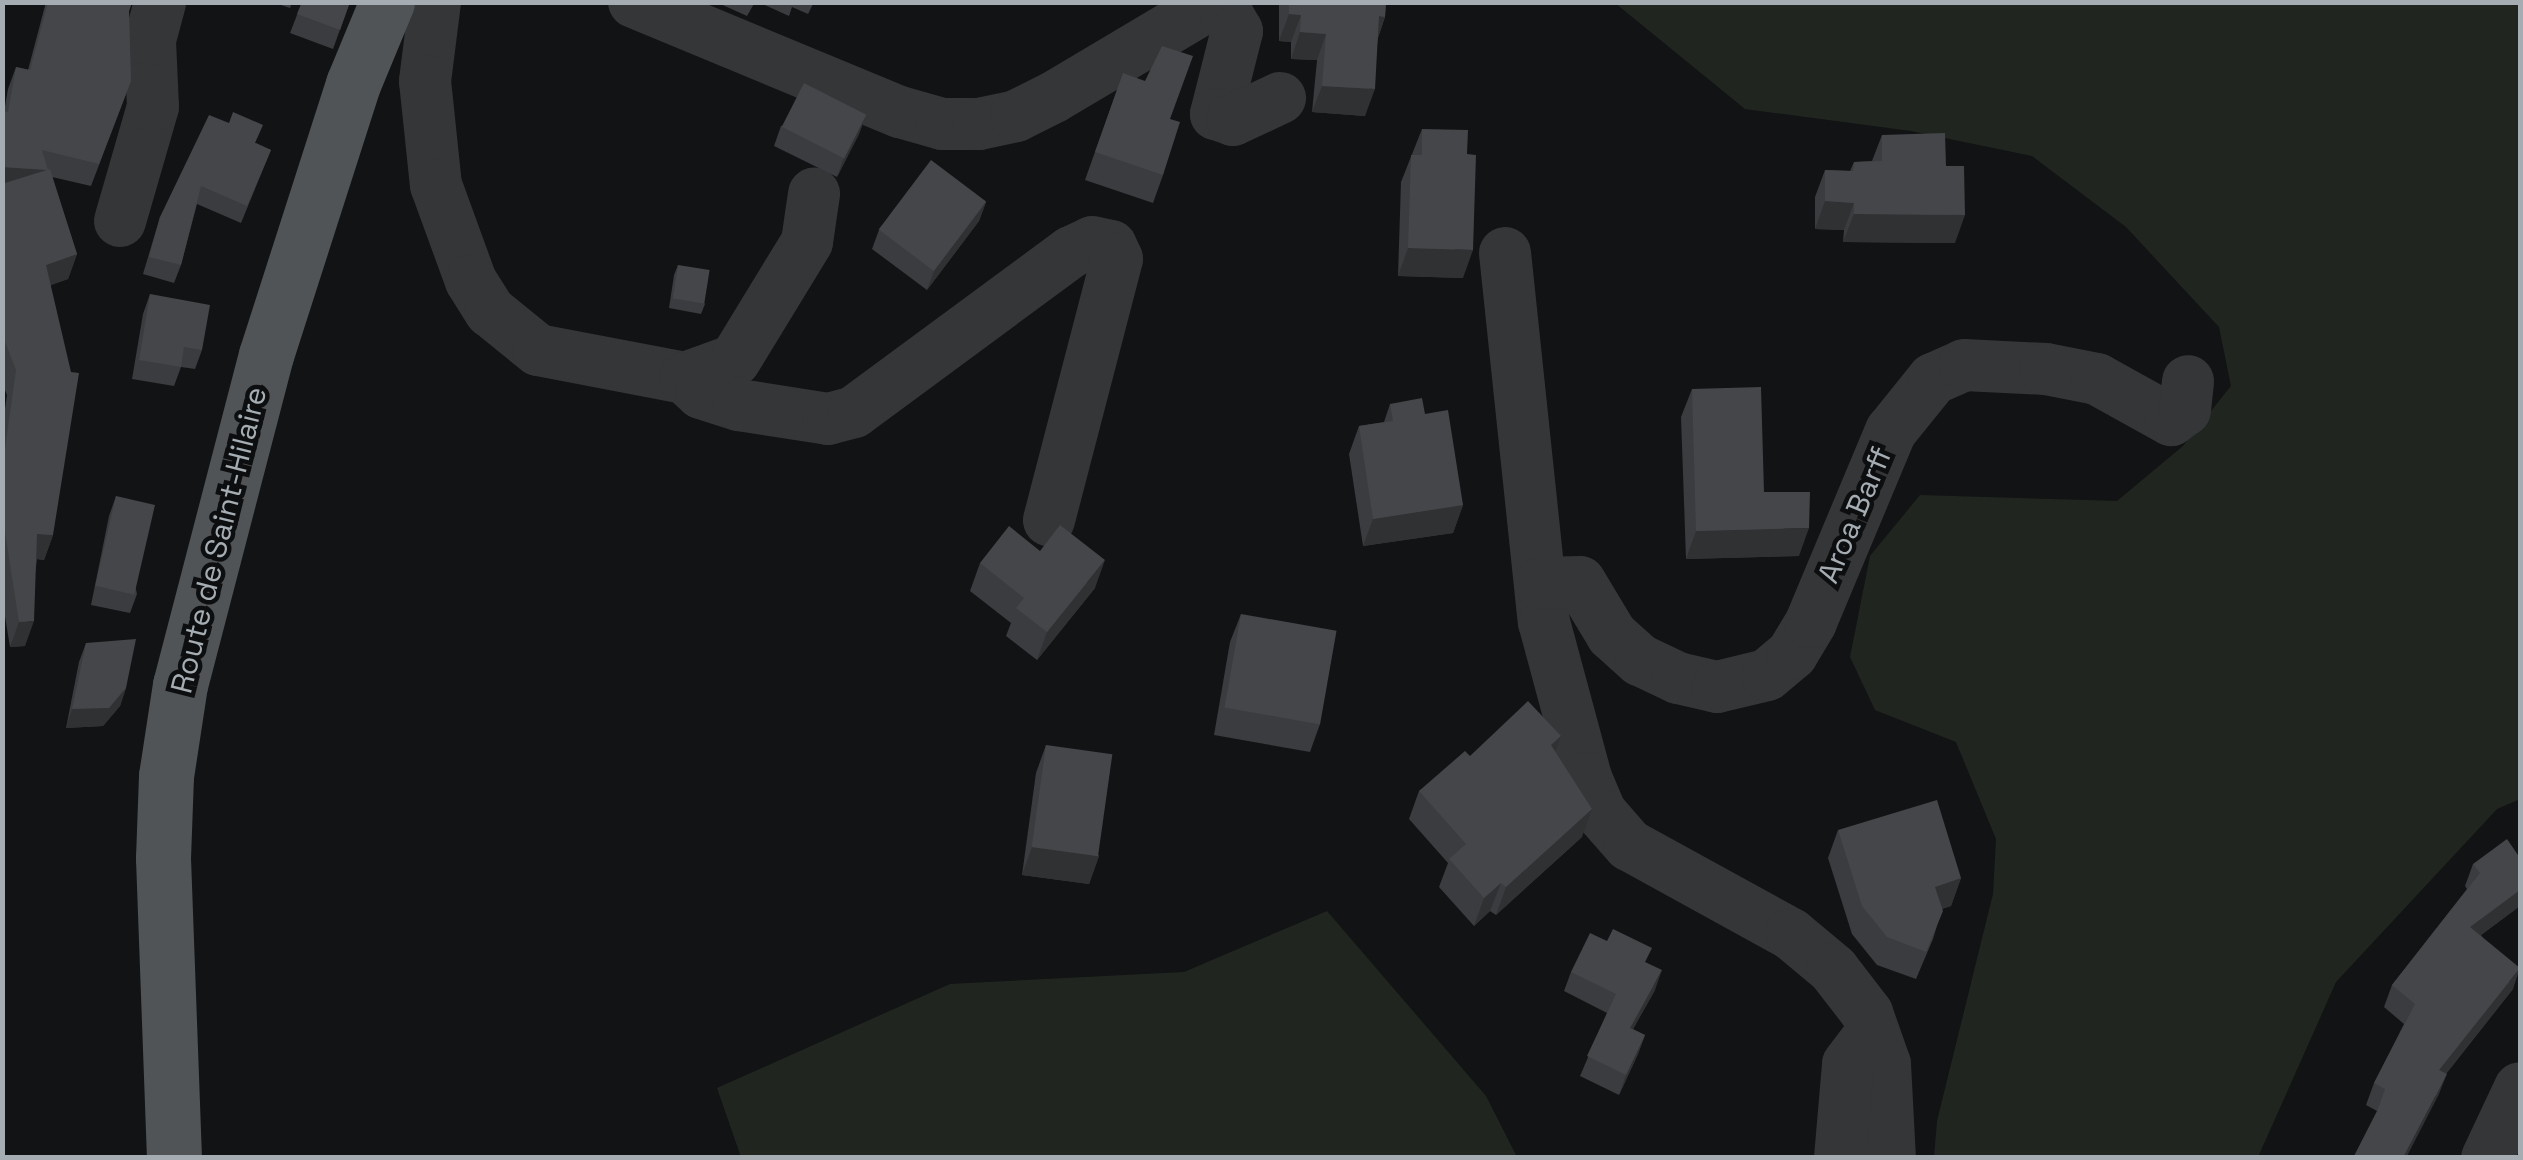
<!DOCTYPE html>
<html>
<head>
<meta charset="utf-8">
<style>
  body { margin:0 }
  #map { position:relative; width:2523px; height:1160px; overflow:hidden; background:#121314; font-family:"Space Grotesk",sans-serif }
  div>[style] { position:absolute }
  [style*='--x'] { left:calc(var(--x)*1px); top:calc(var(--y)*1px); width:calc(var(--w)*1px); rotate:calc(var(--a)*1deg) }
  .green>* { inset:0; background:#20261f }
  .minor>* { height:52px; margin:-26px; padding:0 26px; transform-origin:26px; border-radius:26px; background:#343638 }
  .major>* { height:55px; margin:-27.5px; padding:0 27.5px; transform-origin:27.5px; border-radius:27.5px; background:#505457 }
  .wall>* { inset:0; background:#3a3c3f }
  .shaded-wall>* { inset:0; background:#303133 }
  .building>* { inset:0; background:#444649; transform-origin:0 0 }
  span { translate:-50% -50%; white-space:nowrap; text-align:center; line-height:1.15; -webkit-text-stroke:9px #0d0e0f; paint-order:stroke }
  .street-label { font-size:30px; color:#a5adb3 }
  .frame { position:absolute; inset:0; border:5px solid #a5adb3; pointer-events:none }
</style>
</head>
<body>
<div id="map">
  <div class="green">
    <i style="clip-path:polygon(1615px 3px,2520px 3px,2520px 799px,2497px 809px,2336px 982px,2258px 1157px,1934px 1157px,1937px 1121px,1993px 894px,1996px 839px,1956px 742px,1875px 710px,1850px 657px,1870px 556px,1920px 495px,2117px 501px,2183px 446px,2231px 386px,2219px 327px,2126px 227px,2032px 156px,1911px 131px,1745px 109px)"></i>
    <i style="clip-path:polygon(1327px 911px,1486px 1096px,1517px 1157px,741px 1157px,717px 1088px,950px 984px,1184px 972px)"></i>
  </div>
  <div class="minor">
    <i style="--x:435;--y:2;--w:80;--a:97.2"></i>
    <i style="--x:425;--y:81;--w:105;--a:84"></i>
    <i style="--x:436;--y:185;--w:102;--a:70"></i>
    <i style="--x:471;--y:281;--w:36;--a:58"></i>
    <i style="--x:490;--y:311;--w:62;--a:39.1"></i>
    <i style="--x:538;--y:350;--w:150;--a:10.8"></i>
    <i style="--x:685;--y:378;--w:53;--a:-19.8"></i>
    <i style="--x:735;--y:360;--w:138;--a:-58.6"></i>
    <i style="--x:807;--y:242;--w:49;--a:-81.7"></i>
    <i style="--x:634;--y:2;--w:288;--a:22.5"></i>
    <i style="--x:900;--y:112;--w:44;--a:15.9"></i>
    <i style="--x:942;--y:124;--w:37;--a:0"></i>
    <i style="--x:979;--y:124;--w:38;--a:-12"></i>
    <i style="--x:1016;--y:116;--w:42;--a:-26.6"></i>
    <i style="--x:1054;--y:97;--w:178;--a:-30.7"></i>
    <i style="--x:1207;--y:6;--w:22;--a:22"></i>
    <i style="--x:1227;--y:14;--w:20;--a:60"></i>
    <i style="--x:1237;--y:31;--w:86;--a:104.2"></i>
    <i style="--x:1216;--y:114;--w:18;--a:19"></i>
    <i style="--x:1233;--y:120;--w:52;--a:-25.1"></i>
    <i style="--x:120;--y:221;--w:119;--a:-73.9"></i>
    <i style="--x:153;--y:107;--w:67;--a:-92.6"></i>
    <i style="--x:150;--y:40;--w:39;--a:-75"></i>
    <i style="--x:1505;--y:253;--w:371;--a:84"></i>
    <i style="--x:1544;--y:622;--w:162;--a:74.9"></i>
    <i style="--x:1586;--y:778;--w:38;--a:67"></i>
    <i style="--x:1601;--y:813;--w:43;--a:48.8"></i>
    <i style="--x:1629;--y:845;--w:185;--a:28.8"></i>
    <i style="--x:1791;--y:934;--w:55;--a:39.8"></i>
    <i style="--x:1833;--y:969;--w:56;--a:52.3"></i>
    <i style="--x:1867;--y:1013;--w:54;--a:70.6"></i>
    <i style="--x:1885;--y:1064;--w:94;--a:87"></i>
    <i style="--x:685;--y:378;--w:22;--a:43"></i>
    <i style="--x:701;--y:393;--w:40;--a:18"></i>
    <i style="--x:739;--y:405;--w:90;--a:8.9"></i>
    <i style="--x:828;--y:419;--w:27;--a:-15"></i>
    <i style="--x:854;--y:412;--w:270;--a:-36.4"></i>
    <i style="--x:1071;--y:252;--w:23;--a:-25"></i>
    <i style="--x:1092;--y:242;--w:19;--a:12"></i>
    <i style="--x:1111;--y:246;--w:14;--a:65"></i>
    <i style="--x:1117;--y:259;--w:270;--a:104.6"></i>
    <i style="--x:1540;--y:583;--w:40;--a:-1.4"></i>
    <i style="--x:1580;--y:582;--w:62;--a:58.9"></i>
    <i style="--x:1612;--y:635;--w:38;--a:42"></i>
    <i style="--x:1640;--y:660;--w:42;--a:25.3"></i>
    <i style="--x:1678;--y:678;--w:40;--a:13"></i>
    <i style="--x:1717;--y:687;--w:51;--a:-13.5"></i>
    <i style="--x:1767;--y:675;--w:33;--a:-40"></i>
    <i style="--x:1792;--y:654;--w:37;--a:-59"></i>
    <i style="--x:1811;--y:622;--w:207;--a:-67.3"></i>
    <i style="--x:1891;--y:431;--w:67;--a:-51.1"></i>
    <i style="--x:1933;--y:379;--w:34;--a:-24"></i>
    <i style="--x:1964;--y:365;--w:82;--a:2.8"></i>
    <i style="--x:2046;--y:369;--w:52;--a:11.1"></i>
    <i style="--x:2097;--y:379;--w:85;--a:29"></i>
    <i style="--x:2171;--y:420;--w:17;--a:-36"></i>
    <i style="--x:2185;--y:410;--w:29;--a:-84"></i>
    <i style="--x:1840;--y:1158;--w:94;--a:-85.1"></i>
    <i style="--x:1848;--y:1064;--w:41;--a:-52.9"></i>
    <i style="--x:2487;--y:1158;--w:77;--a:-64.8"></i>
  </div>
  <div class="major">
    <i style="--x:174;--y:1158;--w:300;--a:-92.1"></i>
    <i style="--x:163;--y:858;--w:82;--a:-87.9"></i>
    <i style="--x:166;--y:776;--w:92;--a:-81.3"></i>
    <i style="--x:180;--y:685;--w:341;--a:-75.4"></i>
    <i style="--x:266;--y:355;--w:285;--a:-72.2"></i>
    <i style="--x:353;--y:84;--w:89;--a:-67.5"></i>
  </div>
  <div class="wall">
    <i style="clip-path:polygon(46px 2px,132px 2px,129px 11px,131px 81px,91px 186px,52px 177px,77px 254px,68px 279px,51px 285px,53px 535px,44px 560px,37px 559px,25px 646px,10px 647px,2px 598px,2px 429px,7px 395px,2px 383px,2px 111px,4px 112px,8px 89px,16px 67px,28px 70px)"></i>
    <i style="clip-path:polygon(272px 2px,292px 2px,290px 8px)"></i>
    <i style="clip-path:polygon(302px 2px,350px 2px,333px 49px,290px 33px)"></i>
    <i style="clip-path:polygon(716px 2px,755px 2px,747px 16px)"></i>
    <i style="clip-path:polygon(758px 2px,814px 2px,808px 14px,792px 7px,789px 16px)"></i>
    <i style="clip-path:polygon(1279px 2px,1386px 2px,1385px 17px,1378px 38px,1365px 116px,1312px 112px,1317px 60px,1291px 59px,1291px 42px,1279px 41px)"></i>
    <i style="clip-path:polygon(1123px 73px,1170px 119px,1163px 175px,1153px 203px,1085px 180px)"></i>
    <i style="clip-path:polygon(866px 115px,859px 134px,837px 177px,774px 146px,781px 126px)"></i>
    <i style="clip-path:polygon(1422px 129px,1463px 278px,1398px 276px,1401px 182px)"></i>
    <i style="clip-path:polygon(1882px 135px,1946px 166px,1955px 243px,1843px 242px,1844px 230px,1815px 229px,1815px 197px,1825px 170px,1850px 171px,1854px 162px,1872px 161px)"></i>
    <i style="clip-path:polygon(256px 143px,271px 150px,241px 223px,197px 204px,181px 265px,174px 283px,143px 274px,160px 217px)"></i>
    <i style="clip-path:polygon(986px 202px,979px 221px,927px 290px,872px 249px,879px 230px)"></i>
    <i style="clip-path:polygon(678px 265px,705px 304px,701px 314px,669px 308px,674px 275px)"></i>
    <i style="clip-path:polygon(150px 294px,202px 350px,195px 369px,181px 367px,174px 386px,132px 379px,143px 314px)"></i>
    <i style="clip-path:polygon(1692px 389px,1764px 492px,1799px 556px,1686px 559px,1681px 417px)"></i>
    <i style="clip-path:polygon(1390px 404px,1425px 414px,1463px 505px,1453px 533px,1363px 546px,1349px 454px,1359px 426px,1384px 422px)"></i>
    <i style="clip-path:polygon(116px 496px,137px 594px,130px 613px,91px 605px,109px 516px)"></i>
    <i style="clip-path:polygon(1040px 551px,1095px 588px,1037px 660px,1006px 636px,1011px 623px,970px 591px,980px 563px)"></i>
    <i style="clip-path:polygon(1241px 614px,1320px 724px,1310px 752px,1214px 735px,1230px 642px)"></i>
    <i style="clip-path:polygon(86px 643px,126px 688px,120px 706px,103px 726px,66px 728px,79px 662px)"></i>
    <i style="clip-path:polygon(1046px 745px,1099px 856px,1089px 884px,1022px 875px,1036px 773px)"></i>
    <i style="clip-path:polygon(1556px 752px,1582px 837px,1496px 915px,1490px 911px,1474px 926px,1439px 887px,1448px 863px,1409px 819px,1419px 791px,1470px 756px)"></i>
    <i style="clip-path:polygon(1838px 830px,1961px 878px,1951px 906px,1942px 909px,1933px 939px,1916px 979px,1877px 965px,1852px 934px,1828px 858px)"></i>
    <i style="clip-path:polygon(2520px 858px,2520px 906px,2481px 935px,2513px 989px,2446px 1074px,2438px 1096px,2377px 1111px,2366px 1105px,2374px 1083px,2404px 1024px,2384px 1007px,2392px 985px,2467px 889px,2465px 886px,2473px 864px)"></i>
    <i style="clip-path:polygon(1607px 941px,1646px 963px,1655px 990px,1633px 1029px,1645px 1035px,1638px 1054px,1619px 1095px,1580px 1076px,1607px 1013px,1564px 991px,1571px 972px)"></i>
  </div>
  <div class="shaded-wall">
    <i style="clip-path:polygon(1289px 14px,1301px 15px,1291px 42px,1279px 41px)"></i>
    <i style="clip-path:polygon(1379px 16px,1385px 17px,1376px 43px)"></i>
    <i style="clip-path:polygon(1300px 32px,1326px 34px,1317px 60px,1291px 59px)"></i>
    <i style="clip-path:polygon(1322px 86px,1375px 89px,1365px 116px,1312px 112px)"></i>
    <i style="clip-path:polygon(866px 115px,859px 134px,837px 177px,844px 157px)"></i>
    <i style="clip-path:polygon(2px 167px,48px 170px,2px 190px)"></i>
    <i style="clip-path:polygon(1825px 201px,1854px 203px,1844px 230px,1815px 229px)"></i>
    <i style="clip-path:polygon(986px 202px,979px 221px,927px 290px,934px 271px)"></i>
    <i style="clip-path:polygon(1854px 214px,1965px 215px,1955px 243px,1843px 242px)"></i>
    <i style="clip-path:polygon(1408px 248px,1473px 250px,1463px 278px,1398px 276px)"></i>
    <i style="clip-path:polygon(77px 254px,68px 279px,37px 289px,46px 265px)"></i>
    <i style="clip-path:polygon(1463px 505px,1453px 533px,1363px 546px,1373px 519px)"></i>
    <i style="clip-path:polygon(1809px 528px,1799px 556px,1686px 559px,1696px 531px)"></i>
    <i style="clip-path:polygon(37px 534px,53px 535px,44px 560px,28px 558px)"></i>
    <i style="clip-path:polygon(1105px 560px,1095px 588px,1037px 660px,1047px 632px)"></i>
    <i style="clip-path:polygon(34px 621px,25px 646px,10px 647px,19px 622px)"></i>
    <i style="clip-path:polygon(126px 688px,120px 706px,103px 726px,66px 728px,72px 709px)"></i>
    <i style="clip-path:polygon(1561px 736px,1551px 764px,1551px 745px)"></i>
    <i style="clip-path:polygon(1592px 809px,1582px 837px,1496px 915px,1506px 887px)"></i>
    <i style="clip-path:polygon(1032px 847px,1099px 856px,1089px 884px,1022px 875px)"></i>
    <i style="clip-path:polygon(1961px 878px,1951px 906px,1925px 914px,1935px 887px)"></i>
    <i style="clip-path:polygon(1501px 883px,1490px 911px,1474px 926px,1484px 898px)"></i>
    <i style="clip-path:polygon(2520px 890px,2520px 906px,2462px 949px,2470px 927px)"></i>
    <i style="clip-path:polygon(2520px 968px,2513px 989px,2431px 1092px,2439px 1070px)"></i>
    <i style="clip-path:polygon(1662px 970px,1655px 990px,1623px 1047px,1630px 1028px)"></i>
    <i style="clip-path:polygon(1645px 1035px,1638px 1054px,1619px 1095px,1626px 1075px)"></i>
    <i style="clip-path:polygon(2447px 1074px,2438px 1096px,2406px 1158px,2403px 1158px)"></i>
  </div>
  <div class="building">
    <i style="clip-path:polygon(48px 2px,132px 2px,129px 11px,131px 81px,99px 164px,42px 150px,48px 170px,2px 167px,2px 111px,8px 112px,16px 67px,30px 70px)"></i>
    <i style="clip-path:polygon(302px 2px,350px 2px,340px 30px,297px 14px)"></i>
    <i style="clip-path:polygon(1289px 2px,1386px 2px,1385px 17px,1379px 16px,1375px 89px,1322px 86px,1326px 34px,1300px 32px,1301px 15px,1289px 14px)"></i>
    <i style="clip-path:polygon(1162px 46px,1193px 56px,1170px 119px,1180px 122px,1163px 175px,1095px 152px,1123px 73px,1145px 81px)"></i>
    <i style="left:804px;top:83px;width:70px;height:49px;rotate:27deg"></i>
    <i style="clip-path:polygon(233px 112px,263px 125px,255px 143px,271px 150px,247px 206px,201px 186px,181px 265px,149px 257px,160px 217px,209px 115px,229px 123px)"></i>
    <i style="clip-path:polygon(1422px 129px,1468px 130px,1467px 154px,1476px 155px,1473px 250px,1408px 248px,1411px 155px,1422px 155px)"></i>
    <i style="clip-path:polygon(1945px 133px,1946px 166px,1964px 166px,1965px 215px,1854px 214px,1854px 203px,1825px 201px,1825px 170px,1853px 171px,1854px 162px,1882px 161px,1882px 135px)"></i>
    <i style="left:931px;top:160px;width:69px;height:87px;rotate:37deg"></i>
    <i style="clip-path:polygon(50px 169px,77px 254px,46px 265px,71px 372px,79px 373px,53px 535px,37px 534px,34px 621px,19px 622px,2px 513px,2px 470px,16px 370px,2px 334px,2px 184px)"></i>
    <i style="left:678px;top:265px;width:32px;height:34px;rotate:9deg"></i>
    <i style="clip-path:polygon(150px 294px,210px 305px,202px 350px,184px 347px,181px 367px,139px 360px)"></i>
    <i style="clip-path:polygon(1761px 387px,1764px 492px,1810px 492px,1809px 528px,1696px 531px,1692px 389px)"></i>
    <i style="clip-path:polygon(1422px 398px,1425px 414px,1448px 410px,1463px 505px,1373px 519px,1359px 426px,1393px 421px,1390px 404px)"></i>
    <i style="left:116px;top:496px;width:40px;height:92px;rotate:13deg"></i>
    <i style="clip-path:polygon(1060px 525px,1105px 560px,1047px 632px,1016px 608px,1024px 598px,980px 563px,1009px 526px,1040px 551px)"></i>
    <i style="left:1241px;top:614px;width:97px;height:95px;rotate:10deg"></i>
    <i style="clip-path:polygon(136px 639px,126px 688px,109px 708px,72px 709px,86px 643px)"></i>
    <i style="clip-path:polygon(1528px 701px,1561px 736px,1551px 745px,1592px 809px,1506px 887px,1501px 883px,1484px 898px,1449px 859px,1466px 844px,1419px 791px,1465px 751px,1470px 756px)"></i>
    <i style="left:1046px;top:745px;width:67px;height:103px;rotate:8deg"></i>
    <i style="clip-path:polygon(1937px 800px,1961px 878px,1935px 887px,1943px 911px,1926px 952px,1887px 937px,1862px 906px,1838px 830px)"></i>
    <i style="clip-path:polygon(2507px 839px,2520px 858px,2520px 890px,2470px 927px,2520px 968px,2439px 1070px,2447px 1074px,2403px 1158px,2353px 1158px,2378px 1109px,2385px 1089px,2374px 1083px,2415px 1004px,2392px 985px,2480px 873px,2473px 864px)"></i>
    <i style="clip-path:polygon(1613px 929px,1652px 948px,1645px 962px,1662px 970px,1630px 1028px,1645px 1035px,1626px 1075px,1587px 1056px,1616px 994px,1571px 972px,1590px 933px,1607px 941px)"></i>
  </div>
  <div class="street-label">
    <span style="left:1855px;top:515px;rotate:-67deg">Aroa Barff</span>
    <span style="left:219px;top:540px;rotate:-76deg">Route de Saint-Hilaire</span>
  </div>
  <div class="frame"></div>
</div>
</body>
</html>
